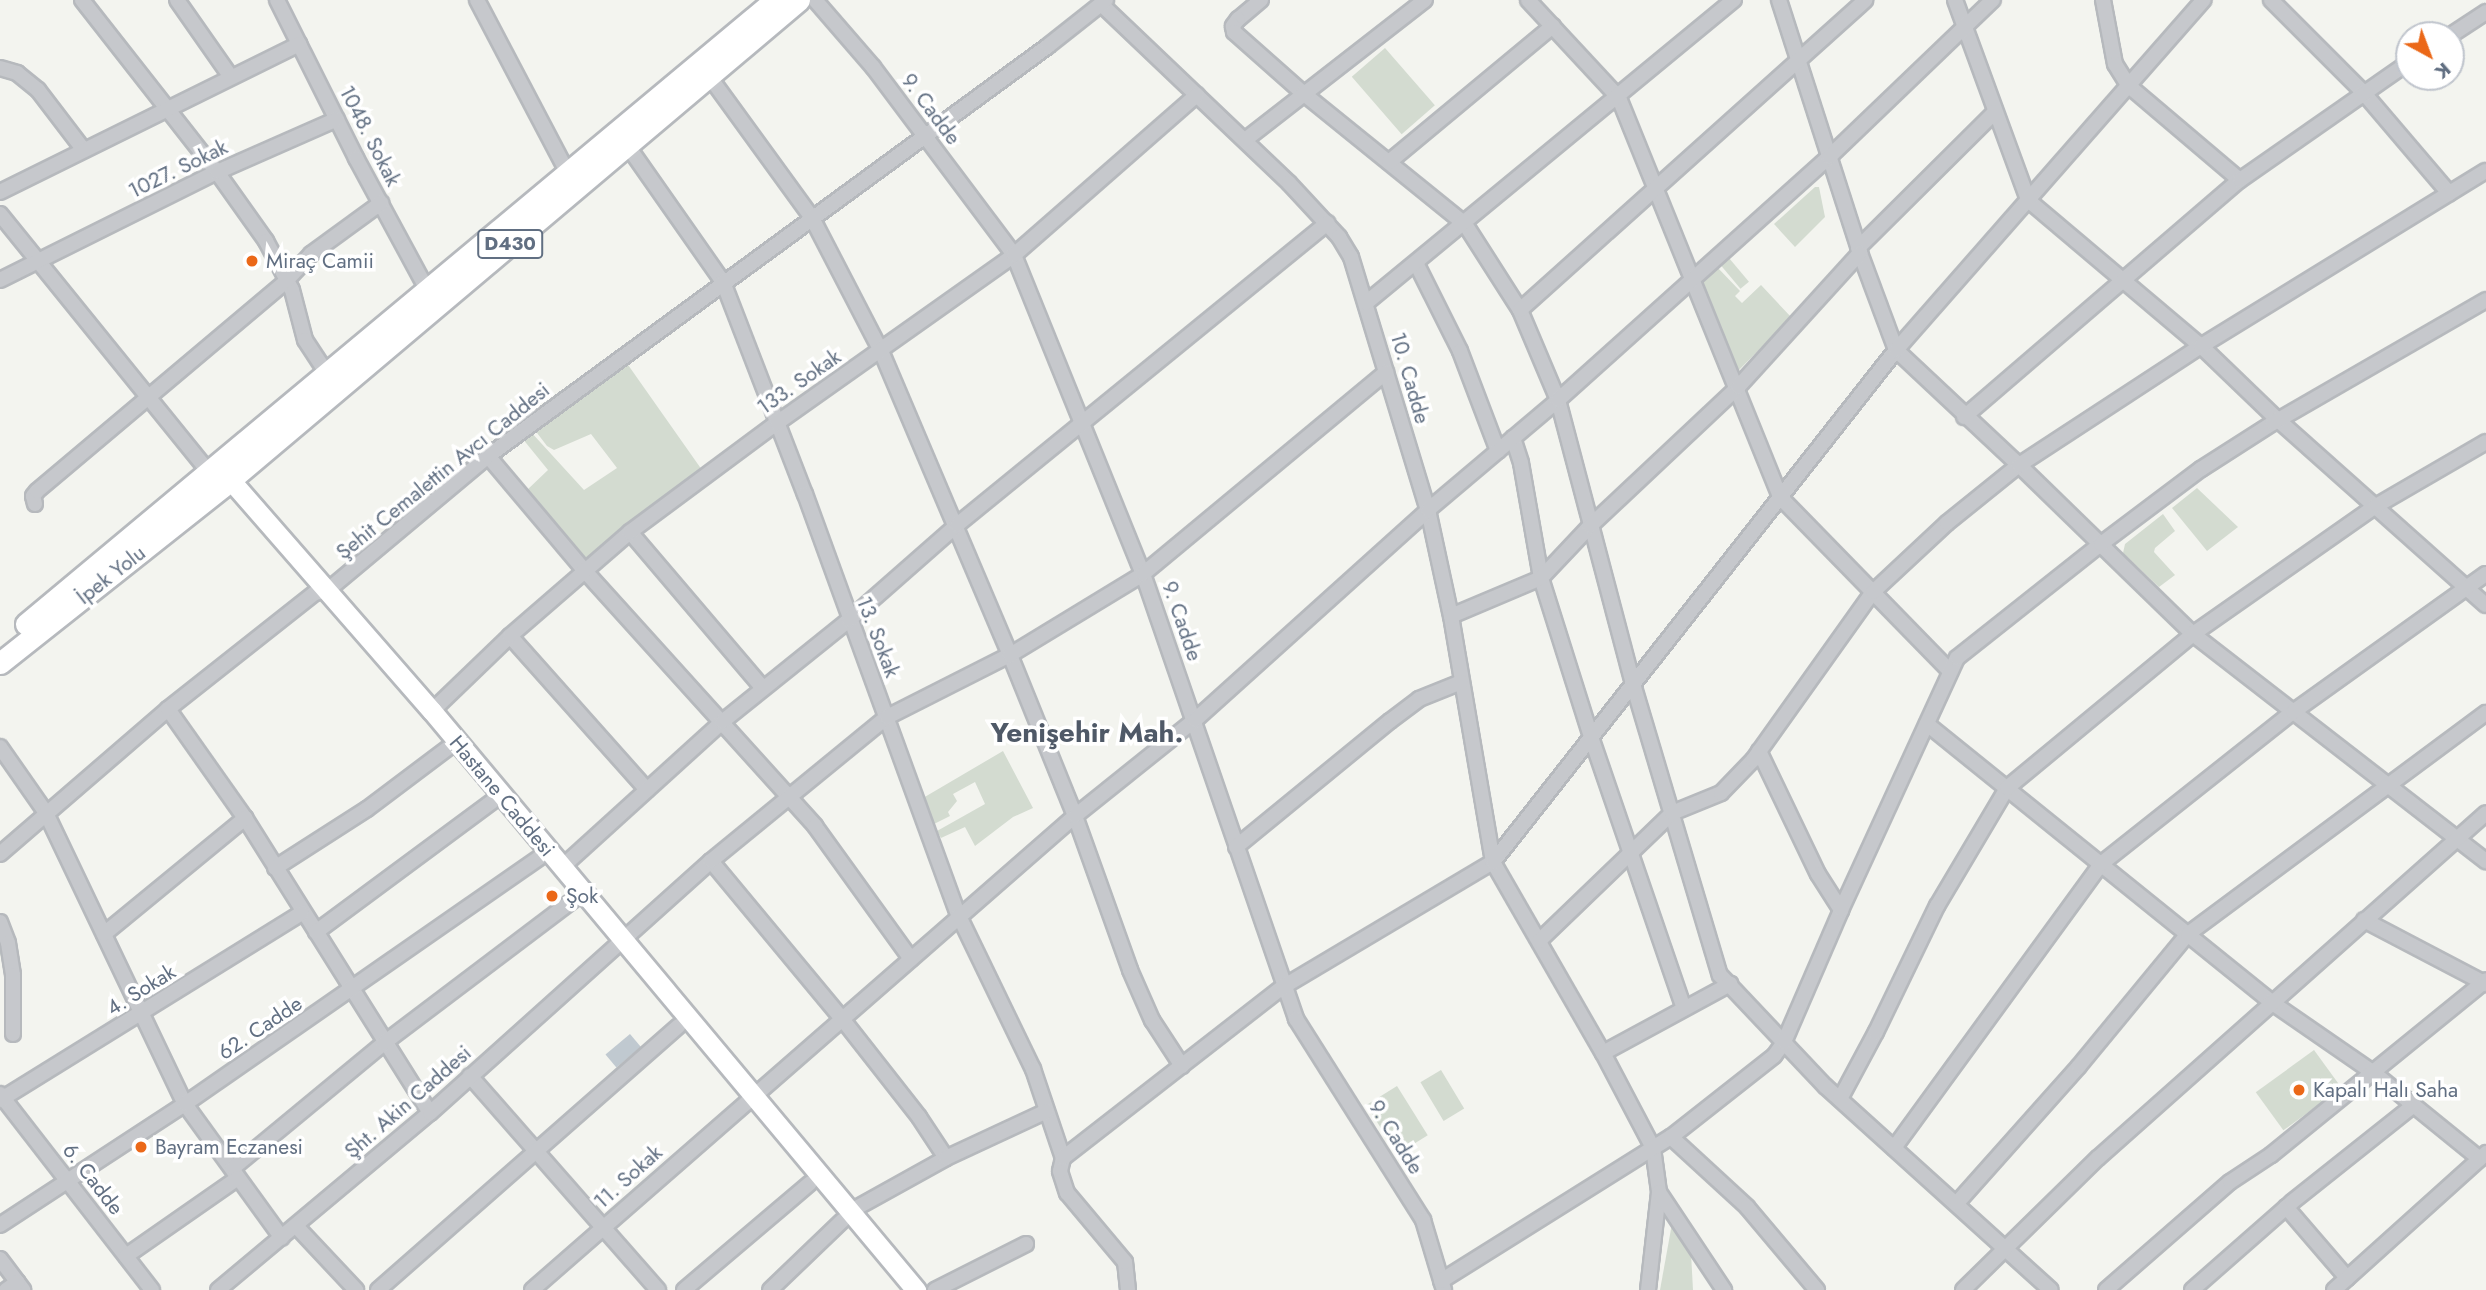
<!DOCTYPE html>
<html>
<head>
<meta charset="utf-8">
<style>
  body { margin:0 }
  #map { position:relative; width:2486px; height:1290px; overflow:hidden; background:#f3f4ef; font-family:Jost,sans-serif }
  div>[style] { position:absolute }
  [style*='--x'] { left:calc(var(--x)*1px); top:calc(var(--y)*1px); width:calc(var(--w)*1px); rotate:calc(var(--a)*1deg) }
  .green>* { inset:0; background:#d3dbd0; transform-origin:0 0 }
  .water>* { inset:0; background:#c0c9d0; transform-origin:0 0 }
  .roads { filter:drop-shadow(2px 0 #b6b9bd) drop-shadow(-2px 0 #b6b9bd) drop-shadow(0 2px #b6b9bd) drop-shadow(0 -2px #b6b9bd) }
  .minor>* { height:14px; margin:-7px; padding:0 7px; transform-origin:7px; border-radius:7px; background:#c6c8cc }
  .major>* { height:19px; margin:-9.5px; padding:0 9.5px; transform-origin:9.5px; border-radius:9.5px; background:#fff }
  .highway>* { height:21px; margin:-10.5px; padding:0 10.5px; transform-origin:10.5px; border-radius:10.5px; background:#fff }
  .dots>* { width:19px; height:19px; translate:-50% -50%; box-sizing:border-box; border:4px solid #fff; border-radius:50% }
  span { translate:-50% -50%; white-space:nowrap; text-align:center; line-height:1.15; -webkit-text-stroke:7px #fff; paint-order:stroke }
  .shield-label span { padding:2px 5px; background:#fff; border:2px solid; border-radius:5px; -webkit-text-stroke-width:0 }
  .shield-label { font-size:19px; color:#616f82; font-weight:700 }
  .street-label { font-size:21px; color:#616f82 }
  .poi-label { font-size:21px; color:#616f82 }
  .left { translate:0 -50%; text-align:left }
  .district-label { font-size:28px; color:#4f5967; font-weight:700 }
  .north { position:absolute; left:2395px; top:21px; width:70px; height:70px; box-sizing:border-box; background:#fff; border:2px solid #c0c5cd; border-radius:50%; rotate:139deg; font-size:19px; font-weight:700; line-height:28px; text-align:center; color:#616f82 }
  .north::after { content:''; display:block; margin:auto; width:24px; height:32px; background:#eb6818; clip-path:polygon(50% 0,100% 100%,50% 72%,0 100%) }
</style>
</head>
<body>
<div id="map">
  <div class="green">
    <i style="left:1385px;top:48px;width:76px;height:44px;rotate:49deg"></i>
    <i style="clip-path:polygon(1815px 187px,1819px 187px,1825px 217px,1795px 247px,1774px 224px)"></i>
    <i style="left:1729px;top:258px;width:31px;height:11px;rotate:50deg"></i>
    <i style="clip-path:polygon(1718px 268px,1740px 291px,1735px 296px,1742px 303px,1761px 285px,1791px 317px,1739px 370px,1735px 371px,1700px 283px)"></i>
    <i style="clip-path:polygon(626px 362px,702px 470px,588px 560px,526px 491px,548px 470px,522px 438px,530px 431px,584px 490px,617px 468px,591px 434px,554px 450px,547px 446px,534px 429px)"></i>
    <i style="clip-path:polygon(2197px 488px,2238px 527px,2207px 551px,2172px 508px)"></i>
    <i style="clip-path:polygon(2163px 514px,2175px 531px,2155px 548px,2154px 552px,2175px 575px,2159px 587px,2123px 553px,2125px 544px)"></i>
    <i style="clip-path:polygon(1003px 751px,1033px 808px,1013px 817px,975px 846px,965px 827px,941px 838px,937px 831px,985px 804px,975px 782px,953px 794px,957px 801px,948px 812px,950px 816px,934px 824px,923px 798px)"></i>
    <i style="left:2314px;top:1050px;width:47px;height:72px;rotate:54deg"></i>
    <i style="left:1441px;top:1070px;width:45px;height:24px;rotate:59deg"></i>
    <i style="left:1397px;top:1086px;width:58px;height:36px;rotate:58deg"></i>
    <i style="clip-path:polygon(1673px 1218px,1691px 1253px,1693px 1290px,1660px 1290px)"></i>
  </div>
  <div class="water">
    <i style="left:630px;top:1034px;width:17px;height:32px;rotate:50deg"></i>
  </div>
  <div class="roads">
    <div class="minor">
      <i style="--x:82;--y:0;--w:219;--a:51.9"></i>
      <i style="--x:217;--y:172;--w:85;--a:54.6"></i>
      <i style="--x:266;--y:241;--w:55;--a:62"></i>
      <i style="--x:292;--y:290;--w:52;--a:75.4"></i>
      <i style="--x:305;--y:340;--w:42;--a:56.7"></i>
      <i style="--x:177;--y:0;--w:94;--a:55"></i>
      <i style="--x:277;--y:0;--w:177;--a:63.4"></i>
      <i style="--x:356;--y:158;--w:151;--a:61.6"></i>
      <i style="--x:477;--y:0;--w:195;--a:62.3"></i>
      <i style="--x:815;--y:0;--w:89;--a:49.1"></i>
      <i style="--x:873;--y:67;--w:235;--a:53.1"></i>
      <i style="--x:1014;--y:255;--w:344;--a:68"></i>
      <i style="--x:1143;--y:574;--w:471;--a:71"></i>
      <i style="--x:1296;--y:1019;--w:238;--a:57.7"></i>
      <i style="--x:1423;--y:1220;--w:73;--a:73.3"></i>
      <i style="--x:1261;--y:0;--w:30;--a:140"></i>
      <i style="--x:1238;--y:19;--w:9;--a:126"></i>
      <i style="--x:1233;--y:26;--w:6;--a:81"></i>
      <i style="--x:1234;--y:32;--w:92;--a:41.5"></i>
      <i style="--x:1303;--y:93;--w:208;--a:39"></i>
      <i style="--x:1465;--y:224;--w:102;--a:57.4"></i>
      <i style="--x:1520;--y:310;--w:98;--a:67.1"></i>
      <i style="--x:1558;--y:400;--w:294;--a:75.2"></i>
      <i style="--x:1633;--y:684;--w:304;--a:73.4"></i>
      <i style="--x:1720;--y:975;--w:153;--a:46.6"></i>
      <i style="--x:1825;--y:1086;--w:304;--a:42.1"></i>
      <i style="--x:1528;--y:0;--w:134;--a:47.1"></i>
      <i style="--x:1619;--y:98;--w:430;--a:68"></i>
      <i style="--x:1780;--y:497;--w:243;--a:45.7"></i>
      <i style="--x:1779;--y:0;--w:266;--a:72.2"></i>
      <i style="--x:1860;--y:253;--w:103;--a:69.6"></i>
      <i style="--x:1896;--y:350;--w:168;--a:43.1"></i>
      <i style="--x:2019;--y:465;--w:243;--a:44.2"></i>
      <i style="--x:2193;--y:634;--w:371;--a:37.8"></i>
      <i style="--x:1955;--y:0;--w:213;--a:69.9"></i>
      <i style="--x:2028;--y:200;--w:226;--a:40.2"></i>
      <i style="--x:2201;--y:346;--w:107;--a:43.9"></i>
      <i style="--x:2278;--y:420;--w:278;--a:41.7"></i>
      <i style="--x:2103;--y:0;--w:65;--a:79.4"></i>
      <i style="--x:2115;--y:64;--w:26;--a:58"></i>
      <i style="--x:2129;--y:86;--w:145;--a:40.3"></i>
      <i style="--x:2271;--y:0;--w:130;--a:45"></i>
      <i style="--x:2363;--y:92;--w:133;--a:49.6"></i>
      <i style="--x:1101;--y:4;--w:260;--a:43.6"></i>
      <i style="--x:1289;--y:183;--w:74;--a:47.2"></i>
      <i style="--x:1339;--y:237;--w:23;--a:59"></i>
      <i style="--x:1351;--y:257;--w:264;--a:73.1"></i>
      <i style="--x:1428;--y:510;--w:108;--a:77.8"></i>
      <i style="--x:1451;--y:616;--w:250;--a:80.3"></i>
      <i style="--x:1493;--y:862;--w:220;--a:60.1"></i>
      <i style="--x:1603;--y:1053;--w:107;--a:62.2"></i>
      <i style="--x:1653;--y:1148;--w:44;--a:82.2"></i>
      <i style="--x:1659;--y:1192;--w:99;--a:96.4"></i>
      <i style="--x:2451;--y:35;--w:42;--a:-33.3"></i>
      <i style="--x:0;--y:68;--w:18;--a:16"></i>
      <i style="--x:17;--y:73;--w:27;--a:39"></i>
      <i style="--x:38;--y:90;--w:74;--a:52.7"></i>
      <i style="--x:709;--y:76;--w:175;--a:54"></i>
      <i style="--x:812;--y:218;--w:150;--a:62.6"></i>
      <i style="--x:881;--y:351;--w:330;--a:67"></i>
      <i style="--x:1010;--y:655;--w:174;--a:68"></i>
      <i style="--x:1075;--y:816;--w:164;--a:70.3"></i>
      <i style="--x:1130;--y:970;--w:55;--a:66.3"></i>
      <i style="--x:1152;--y:1020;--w:55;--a:56.9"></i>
      <i style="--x:1245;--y:140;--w:228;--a:-37.9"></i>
      <i style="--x:627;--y:145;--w:167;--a:55"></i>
      <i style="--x:723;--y:282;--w:227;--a:68.9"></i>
      <i style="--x:805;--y:494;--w:449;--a:70"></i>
      <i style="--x:959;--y:916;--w:170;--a:64.2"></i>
      <i style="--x:1033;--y:1069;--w:94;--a:71.4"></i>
      <i style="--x:1389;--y:162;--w:213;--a:-39.7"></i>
      <i style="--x:0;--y:192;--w:334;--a:-26.3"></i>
      <i style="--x:0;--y:214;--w:333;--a:51"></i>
      <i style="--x:1858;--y:248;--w:193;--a:-44.8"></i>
      <i style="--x:1416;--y:263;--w:98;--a:63.4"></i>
      <i style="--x:1460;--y:351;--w:107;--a:69.2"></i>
      <i style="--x:0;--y:280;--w:242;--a:-26.5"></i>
      <i style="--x:217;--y:172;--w:131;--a:-23.8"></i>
      <i style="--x:1366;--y:303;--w:477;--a:-39.5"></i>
      <i style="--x:1520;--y:310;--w:464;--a:-41.9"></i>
      <i style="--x:1964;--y:417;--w:364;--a:-40.7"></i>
      <i style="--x:2240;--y:180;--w:206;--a:-34.9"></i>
      <i style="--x:1513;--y:438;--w:26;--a:72"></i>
      <i style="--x:1521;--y:463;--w:117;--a:80.1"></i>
      <i style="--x:1541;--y:578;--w:167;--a:72.5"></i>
      <i style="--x:1591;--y:737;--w:287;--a:71.1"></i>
      <i style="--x:488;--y:456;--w:149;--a:49.9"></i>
      <i style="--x:584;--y:570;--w:345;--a:47.9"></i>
      <i style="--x:815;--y:826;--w:164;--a:54.2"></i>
      <i style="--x:35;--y:504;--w:8;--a:-104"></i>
      <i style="--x:33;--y:496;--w:6;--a:-51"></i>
      <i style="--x:37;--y:491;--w:326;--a:-40.1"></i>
      <i style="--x:286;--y:281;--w:37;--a:-47"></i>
      <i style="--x:311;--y:254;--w:87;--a:-36.1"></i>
      <i style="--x:630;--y:532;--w:205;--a:49.6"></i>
      <i style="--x:1451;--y:616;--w:98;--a:-22.9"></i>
      <i style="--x:1541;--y:578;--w:71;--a:-46.7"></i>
      <i style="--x:1590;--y:526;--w:203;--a:-43.2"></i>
      <i style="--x:1738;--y:387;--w:181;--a:-47.7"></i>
      <i style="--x:510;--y:636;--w:206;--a:48.3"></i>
      <i style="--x:168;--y:709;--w:133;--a:54.8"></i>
      <i style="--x:245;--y:818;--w:348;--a:57.9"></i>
      <i style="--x:432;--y:711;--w:108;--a:-43.9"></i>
      <i style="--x:510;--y:636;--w:159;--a:-40.9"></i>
      <i style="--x:630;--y:532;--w:183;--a:-36.6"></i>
      <i style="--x:777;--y:423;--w:291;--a:-35.3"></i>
      <i style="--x:1014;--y:255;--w:243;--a:-41.2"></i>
      <i style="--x:1927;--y:724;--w:442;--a:38.9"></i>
      <i style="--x:2271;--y:1002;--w:125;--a:34.6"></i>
      <i style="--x:2374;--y:1073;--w:136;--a:39.1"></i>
      <i style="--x:0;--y:747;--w:80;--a:55.1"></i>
      <i style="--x:46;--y:813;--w:322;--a:64.5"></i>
      <i style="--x:185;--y:1104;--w:165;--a:54.1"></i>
      <i style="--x:1759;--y:751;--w:136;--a:64.4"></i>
      <i style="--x:1818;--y:874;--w:43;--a:57.4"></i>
      <i style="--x:1236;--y:847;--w:199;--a:-39.3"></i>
      <i style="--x:1390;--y:721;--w:36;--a:-37"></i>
      <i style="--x:1419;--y:699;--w:45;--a:-22"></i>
      <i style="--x:0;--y:854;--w:222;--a:-40.8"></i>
      <i style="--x:168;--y:709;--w:187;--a:-38.3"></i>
      <i style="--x:315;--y:593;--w:13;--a:-13"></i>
      <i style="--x:328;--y:590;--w:209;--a:-39.9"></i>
      <i style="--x:488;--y:456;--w:694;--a:-36.21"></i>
      <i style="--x:1048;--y:46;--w:74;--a:-38.4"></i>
      <i style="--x:711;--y:861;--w:207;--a:50.3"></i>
      <i style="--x:843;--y:1020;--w:123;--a:51.9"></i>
      <i style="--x:919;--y:1117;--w:49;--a:56.6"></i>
      <i style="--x:275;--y:868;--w:109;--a:-32.7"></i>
      <i style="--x:367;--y:809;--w:101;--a:-37"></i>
      <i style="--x:561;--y:868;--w:217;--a:-42.2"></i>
      <i style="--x:722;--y:722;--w:163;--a:-38.8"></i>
      <i style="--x:849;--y:620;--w:144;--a:-41.3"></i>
      <i style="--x:957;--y:525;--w:478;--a:-39.2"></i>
      <i style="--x:2364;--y:920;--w:138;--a:27.7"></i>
      <i style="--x:0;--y:922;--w:22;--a:69"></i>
      <i style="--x:8;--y:943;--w:32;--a:81"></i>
      <i style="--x:13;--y:975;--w:59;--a:90"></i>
      <i style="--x:316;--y:932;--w:219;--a:-36.5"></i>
      <i style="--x:104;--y:934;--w:183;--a:-39.4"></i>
      <i style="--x:1539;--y:941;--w:185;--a:-43.9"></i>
      <i style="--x:1672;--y:813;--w:53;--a:-22.2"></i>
      <i style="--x:1721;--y:793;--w:46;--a:-45.9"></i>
      <i style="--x:1753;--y:760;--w:206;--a:-54.5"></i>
      <i style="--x:1873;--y:592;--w:101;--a:-43"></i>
      <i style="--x:1947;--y:523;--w:92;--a:-38.9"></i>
      <i style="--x:2019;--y:465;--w:217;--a:-33.2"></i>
      <i style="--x:2201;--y:346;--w:334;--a:-31.6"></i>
      <i style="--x:1603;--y:1053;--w:145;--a:-28.5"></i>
      <i style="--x:470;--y:1076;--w:285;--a:48.7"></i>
      <i style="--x:0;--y:1094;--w:248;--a:52.2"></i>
      <i style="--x:1840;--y:1099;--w:76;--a:-61.8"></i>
      <i style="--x:1876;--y:1032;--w:140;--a:-64.2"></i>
      <i style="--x:1937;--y:906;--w:137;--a:-59.3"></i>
      <i style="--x:2007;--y:788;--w:241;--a:-39.6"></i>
      <i style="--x:2193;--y:634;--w:223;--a:-35"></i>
      <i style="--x:2376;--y:506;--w:127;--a:-30.2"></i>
      <i style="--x:0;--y:1100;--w:355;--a:-31.8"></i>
      <i style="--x:1671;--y:1137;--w:103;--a:42.6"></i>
      <i style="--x:1747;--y:1207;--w:109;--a:49.9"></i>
      <i style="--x:1894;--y:1148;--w:351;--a:-53.9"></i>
      <i style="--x:2101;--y:864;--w:245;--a:-38.4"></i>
      <i style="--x:2293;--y:712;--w:237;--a:-35.6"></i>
      <i style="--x:233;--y:1168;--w:196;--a:-39.6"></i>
      <i style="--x:384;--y:1043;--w:237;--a:-37.1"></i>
      <i style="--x:1659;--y:1192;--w:118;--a:56.4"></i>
      <i style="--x:1957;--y:1203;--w:183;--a:-48.3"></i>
      <i style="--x:2079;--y:1066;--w:171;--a:-50.5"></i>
      <i style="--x:2188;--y:934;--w:371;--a:-36.6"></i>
      <i style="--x:2286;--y:1207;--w:94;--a:49.3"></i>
      <i style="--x:849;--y:1212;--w:111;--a:-29.1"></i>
      <i style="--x:946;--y:1158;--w:111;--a:-25"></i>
      <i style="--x:0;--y:1225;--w:221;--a:-33.2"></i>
      <i style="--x:185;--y:1104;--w:431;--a:-34.8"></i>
      <i style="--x:296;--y:1226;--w:88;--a:46.8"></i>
      <i style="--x:126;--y:1256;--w:136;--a:-34.9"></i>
      <i style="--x:0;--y:1259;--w:39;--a:53"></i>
      <i style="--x:1441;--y:1281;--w:271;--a:-32.1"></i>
      <i style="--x:1671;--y:1137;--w:131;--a:-38.2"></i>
      <i style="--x:1774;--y:1056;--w:17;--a:-54"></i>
      <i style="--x:1784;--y:1042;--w:144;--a:-66.6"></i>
      <i style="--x:1841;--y:910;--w:277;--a:-65.3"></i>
      <i style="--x:1957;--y:658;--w:184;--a:-38.4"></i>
      <i style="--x:2101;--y:544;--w:125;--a:-36.9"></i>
      <i style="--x:2201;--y:469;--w:85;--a:-32.6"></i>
      <i style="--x:2273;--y:423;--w:246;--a:-30"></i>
      <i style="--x:6;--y:1290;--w:14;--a:-34"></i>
      <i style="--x:218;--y:1290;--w:276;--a:-39.9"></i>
      <i style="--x:430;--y:1113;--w:377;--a:-41.9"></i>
      <i style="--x:711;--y:861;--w:227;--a:-39.3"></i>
      <i style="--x:887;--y:717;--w:138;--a:-26.8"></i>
      <i style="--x:1010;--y:655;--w:156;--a:-31.3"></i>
      <i style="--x:1143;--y:574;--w:316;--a:-39.7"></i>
      <i style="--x:378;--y:1290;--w:400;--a:-41.3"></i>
      <i style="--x:532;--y:1290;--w:721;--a:-41.12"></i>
      <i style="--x:1075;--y:816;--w:154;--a:-38.7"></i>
      <i style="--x:1195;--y:720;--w:314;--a:-42"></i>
      <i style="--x:1428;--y:510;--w:170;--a:-40.2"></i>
      <i style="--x:1558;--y:400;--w:364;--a:-41.9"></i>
      <i style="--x:1829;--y:157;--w:227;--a:-43.8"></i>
      <i style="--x:684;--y:1290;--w:165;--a:-40.3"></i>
      <i style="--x:770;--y:1290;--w:100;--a:-43.8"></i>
      <i style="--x:935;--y:1290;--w:102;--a:-26.8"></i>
      <i style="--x:1128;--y:1290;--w:28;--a:-96"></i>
      <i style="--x:1125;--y:1262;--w:90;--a:-130"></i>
      <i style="--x:1067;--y:1193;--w:23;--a:-108"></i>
      <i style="--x:1060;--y:1171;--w:13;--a:-77"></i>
      <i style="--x:1063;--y:1158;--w:279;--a:-37.9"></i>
      <i style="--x:1283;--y:987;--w:244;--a:-30.8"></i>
      <i style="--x:1493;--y:862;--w:652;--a:-51.79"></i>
      <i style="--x:1896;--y:350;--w:466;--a:-48.7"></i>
      <i style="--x:1963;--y:1290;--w:189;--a:-44.4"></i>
      <i style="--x:2098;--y:1158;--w:519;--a:-41.64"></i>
      <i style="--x:2106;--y:1290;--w:164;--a:-41.1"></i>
      <i style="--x:2230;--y:1182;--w:49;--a:-33.4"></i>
      <i style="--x:2271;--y:1155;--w:277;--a:-39.1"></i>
      <i style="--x:2192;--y:1290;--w:133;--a:-41.3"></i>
      <i style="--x:2292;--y:1202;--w:156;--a:-38.5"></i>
      <i style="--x:2334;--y:1290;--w:205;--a:-42"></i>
    </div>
    <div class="major">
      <i style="--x:220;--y:468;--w:322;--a:48.9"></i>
      <i style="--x:432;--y:711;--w:755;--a:50.11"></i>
    </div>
    <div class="highway">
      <i style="--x:26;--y:624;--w:975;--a:-39.8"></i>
      <i style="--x:0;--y:663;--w:283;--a:-38.4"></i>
      <i style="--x:222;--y:487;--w:755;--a:-40.17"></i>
    </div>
  </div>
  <div class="dots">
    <i style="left:252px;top:261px;background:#eb6818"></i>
    <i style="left:552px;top:896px;background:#eb6818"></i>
    <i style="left:2299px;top:1090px;background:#eb6818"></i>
    <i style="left:141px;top:1147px;background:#eb6818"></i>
  </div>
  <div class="shield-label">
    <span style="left:510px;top:244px">D430</span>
  </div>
  <div class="street-label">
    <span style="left:931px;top:109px;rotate:53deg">9. Cadde</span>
    <span style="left:370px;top:136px;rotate:63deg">1048. Sokak</span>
    <span style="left:178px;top:169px;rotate:-26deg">1027. Sokak</span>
    <span style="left:1410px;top:378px;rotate:74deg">10. Cadde</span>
    <span style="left:799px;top:382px;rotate:-35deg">133. Sokak</span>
    <span style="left:443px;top:471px;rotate:-39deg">Şehit Cemalettin Avcı Caddesi</span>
    <span style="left:111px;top:575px;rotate:-38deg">İpek Yolu</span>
    <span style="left:1182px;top:621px;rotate:71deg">9. Cadde</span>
    <span style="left:878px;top:637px;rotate:69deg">13. Sokak</span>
    <span style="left:502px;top:796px;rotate:50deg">Hastane Caddesi</span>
    <span style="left:141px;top:990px;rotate:-32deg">4. Sokak</span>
    <span style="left:260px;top:1028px;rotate:-34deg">62. Cadde</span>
    <span style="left:408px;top:1102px;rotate:-41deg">Şht. Akin Caddesi</span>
    <span style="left:1396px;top:1137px;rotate:58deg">9. Cadde</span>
    <span style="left:628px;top:1177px;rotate:-42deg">11. Sokak</span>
    <span style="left:93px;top:1179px;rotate:52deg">6. Cadde</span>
  </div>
  <div class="poi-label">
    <span class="left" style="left:266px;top:261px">Miraç Camii</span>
    <span class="left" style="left:566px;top:896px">Şok</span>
    <span class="left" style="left:2313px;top:1090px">Kapalı Halı Saha</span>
    <span class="left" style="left:155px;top:1147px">Bayram Eczanesi</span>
  </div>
  <div class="district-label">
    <span style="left:1087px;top:733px">Yenişehir Mah.</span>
  </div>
  <div class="north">K</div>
</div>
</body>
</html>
